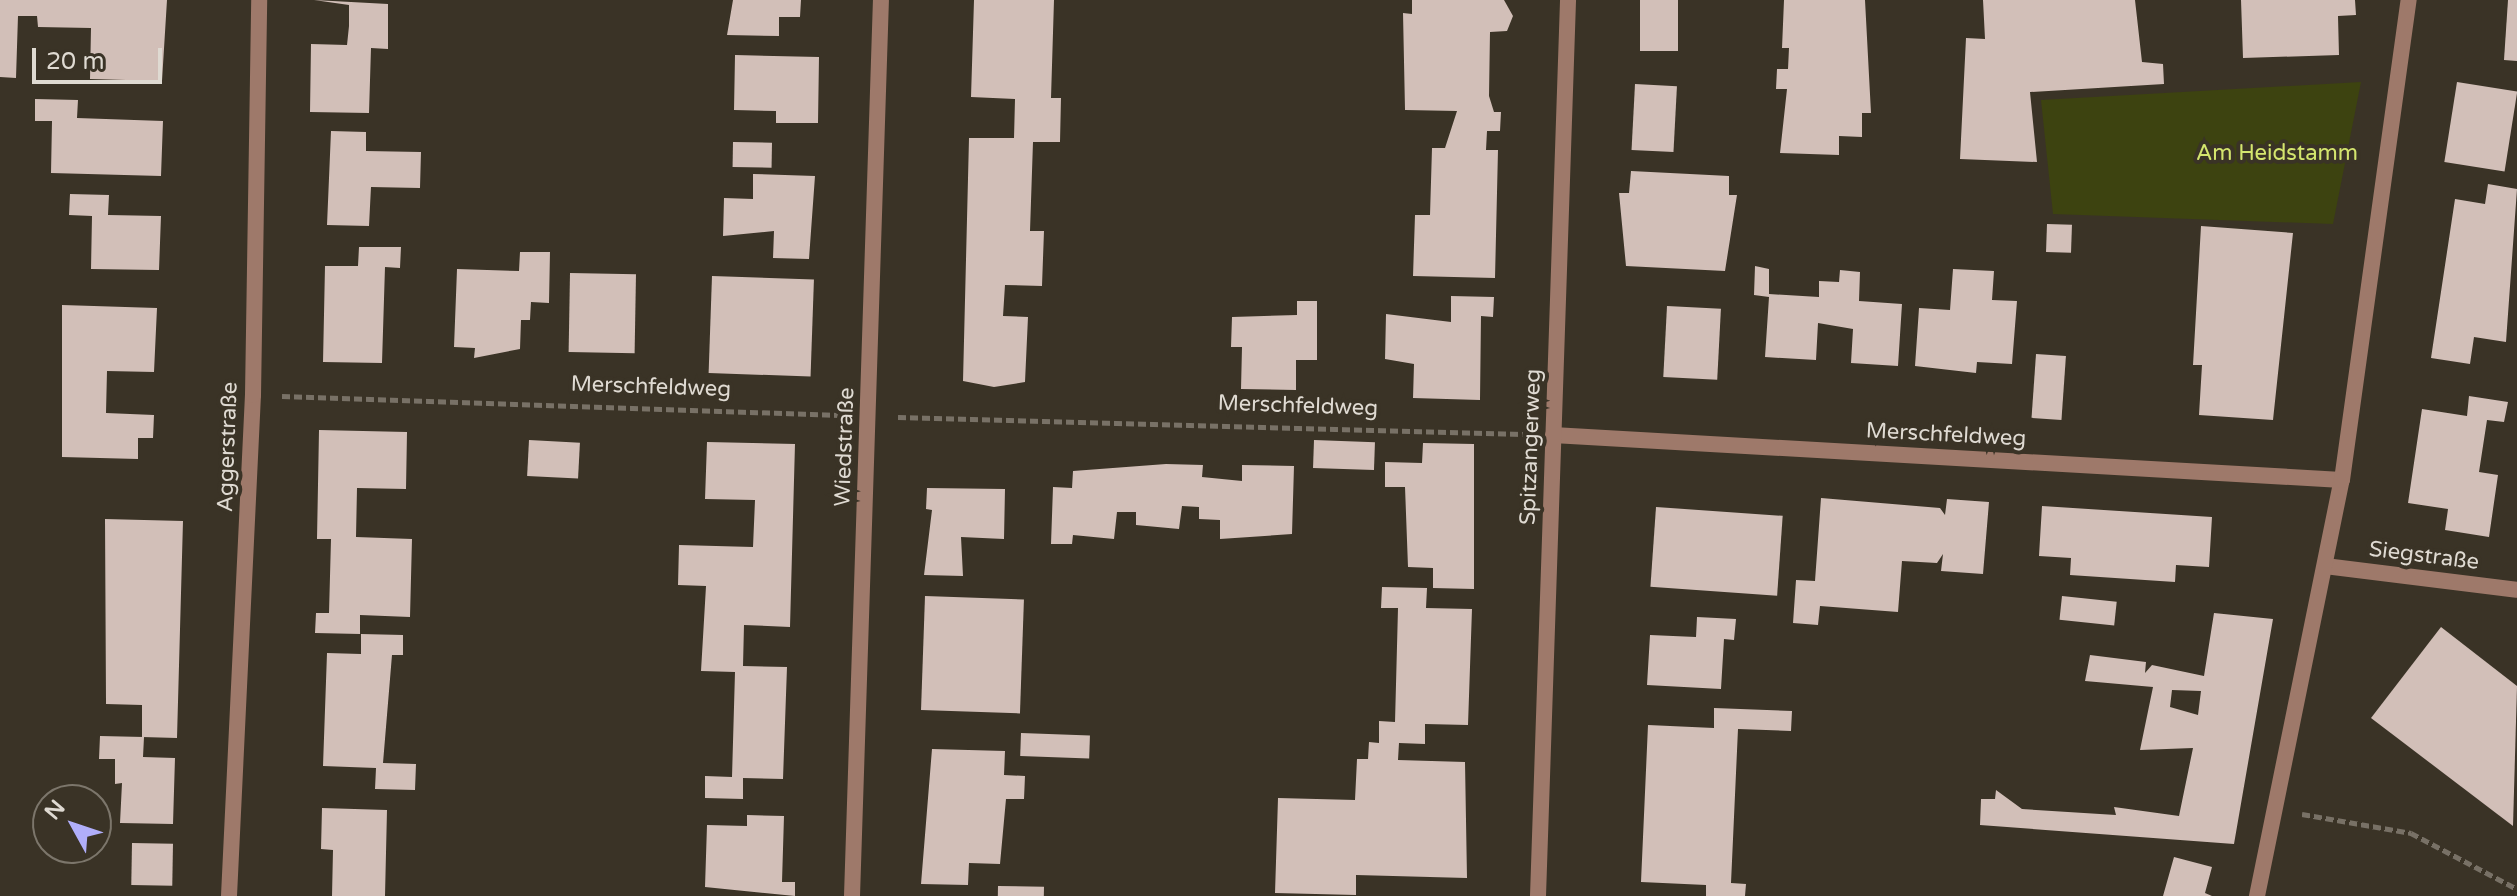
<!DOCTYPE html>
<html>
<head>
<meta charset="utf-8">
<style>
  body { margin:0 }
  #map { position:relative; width:2517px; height:896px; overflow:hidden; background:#3a3326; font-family:"Varela Round",sans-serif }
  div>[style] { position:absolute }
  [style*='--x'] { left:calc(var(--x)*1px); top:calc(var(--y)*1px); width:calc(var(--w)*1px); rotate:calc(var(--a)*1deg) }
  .green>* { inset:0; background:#3d4310 }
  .building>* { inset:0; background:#d2bfb8; transform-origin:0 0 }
  .path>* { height:5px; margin-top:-2.5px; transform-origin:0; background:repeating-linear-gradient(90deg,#787166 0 8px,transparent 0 12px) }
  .street>* { height:16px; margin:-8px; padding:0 8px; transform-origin:8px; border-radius:8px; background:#9e796a }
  span { translate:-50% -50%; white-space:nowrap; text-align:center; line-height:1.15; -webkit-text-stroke:8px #3a3326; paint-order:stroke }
  .park-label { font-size:22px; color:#d4e56e }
  .street-label { font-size:22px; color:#dfdad2 }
  .north { position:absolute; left:32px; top:784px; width:80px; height:80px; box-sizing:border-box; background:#3a3326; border:2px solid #7c766b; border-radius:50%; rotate:310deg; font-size:22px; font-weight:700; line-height:32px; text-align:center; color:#dfdad2 }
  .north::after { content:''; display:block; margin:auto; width:28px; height:36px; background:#b0aefa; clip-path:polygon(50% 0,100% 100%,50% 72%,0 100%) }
  .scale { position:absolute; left:32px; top:48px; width:130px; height:36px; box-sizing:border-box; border:4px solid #dfdad2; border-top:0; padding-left:10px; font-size:24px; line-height:28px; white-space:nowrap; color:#dfdad2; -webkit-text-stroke:6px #3a3326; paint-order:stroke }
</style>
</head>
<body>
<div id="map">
  <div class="green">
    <i style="clip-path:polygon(2361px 82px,2333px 224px,2053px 214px,2041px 100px)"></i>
  </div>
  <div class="building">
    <i style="clip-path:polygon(0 0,167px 0,162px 81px,90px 79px,91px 28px,38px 27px,37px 16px,18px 16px,16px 78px,0 77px)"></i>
    <i style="clip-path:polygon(314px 0,388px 4px,388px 49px,371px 48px,369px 113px,310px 112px,311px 44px,347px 45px,349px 26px,349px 5px)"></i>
    <i style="clip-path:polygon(733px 0,801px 0,800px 17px,779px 17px,779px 36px,727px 35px)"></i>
    <i style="clip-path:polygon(974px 0,1054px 0,1051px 98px,1061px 98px,1060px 142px,1033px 142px,1030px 231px,1044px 231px,1042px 286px,1005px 285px,1003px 316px,1028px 317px,1025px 382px,994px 387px,963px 381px,969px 138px,1014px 138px,1015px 99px,971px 97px)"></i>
    <i style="clip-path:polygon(1412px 0,1504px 0,1513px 16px,1507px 31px,1490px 32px,1489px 96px,1494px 112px,1501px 112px,1500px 131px,1487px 131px,1486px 150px,1498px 150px,1495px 278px,1413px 276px,1415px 215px,1430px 215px,1432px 148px,1445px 148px,1457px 111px,1405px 110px,1403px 13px,1412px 14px)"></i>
    <i style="left:1640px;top:0;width:38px;height:51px"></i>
    <i style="clip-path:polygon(1784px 0,1865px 0,1871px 113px,1862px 113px,1862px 137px,1839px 136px,1839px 155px,1780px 153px,1787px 89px,1776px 89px,1777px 69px,1788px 69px,1789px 48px,1782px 48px)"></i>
    <i style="clip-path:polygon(1983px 0,2135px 0,2142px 62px,2163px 64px,2164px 84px,2030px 92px,2037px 162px,1960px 159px,1966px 38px,1985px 39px)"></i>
    <i style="clip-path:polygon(2241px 0,2355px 0,2356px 15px,2338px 16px,2339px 55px,2243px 58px)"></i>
    <i style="clip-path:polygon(2508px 0,2517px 0,2517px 61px,2504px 60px)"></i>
    <i style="clip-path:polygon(735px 55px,819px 57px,818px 123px,776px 123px,776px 111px,734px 110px)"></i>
    <i style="left:2457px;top:82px;width:61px;height:81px;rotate:9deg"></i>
    <i style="left:1635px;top:84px;width:42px;height:66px;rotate:3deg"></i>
    <i style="clip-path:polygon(35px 99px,78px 100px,77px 118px,163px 121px,161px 176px,51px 173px,52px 121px,35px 121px)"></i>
    <i style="clip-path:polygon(331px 131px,366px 132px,366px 151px,421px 152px,420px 188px,371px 187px,369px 226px,327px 225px)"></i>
    <i style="left:733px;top:142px;width:39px;height:25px;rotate:1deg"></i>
    <i style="clip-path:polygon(1631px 171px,1729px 176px,1729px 195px,1737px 195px,1725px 271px,1626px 266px,1619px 193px,1629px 193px)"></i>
    <i style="clip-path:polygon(753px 174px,815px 176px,809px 259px,773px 258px,774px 231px,723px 236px,724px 198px,753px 199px)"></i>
    <i style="clip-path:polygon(2488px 184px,2517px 189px,2506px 342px,2474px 337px,2470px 364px,2431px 358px,2455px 199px,2485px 204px)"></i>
    <i style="clip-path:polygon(70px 194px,109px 195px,108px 215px,161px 216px,159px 270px,91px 269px,92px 216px,69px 215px)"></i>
    <i style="left:2047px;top:224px;width:25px;height:28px;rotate:2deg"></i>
    <i style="clip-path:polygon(2201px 226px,2293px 233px,2273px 420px,2199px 415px,2202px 365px,2193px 365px)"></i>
    <i style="clip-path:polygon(359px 247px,401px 247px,400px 268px,385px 267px,382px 363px,323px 362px,325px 266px,358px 266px)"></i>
    <i style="clip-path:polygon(520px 252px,550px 252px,549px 303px,531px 302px,530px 320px,521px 320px,520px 349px,474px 358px,475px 348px,454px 347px,457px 269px,519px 271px)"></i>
    <i style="clip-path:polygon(1755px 266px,1769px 269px,1769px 294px,1819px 297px,1819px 281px,1839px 282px,1840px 270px,1860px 272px,1859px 301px,1902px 304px,1898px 366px,1851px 363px,1853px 329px,1818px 323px,1816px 360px,1765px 357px,1769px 297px,1754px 295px)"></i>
    <i style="clip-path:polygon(1953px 269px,1994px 271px,1992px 300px,2017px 301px,2012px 364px,1977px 362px,1976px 373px,1915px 366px,1919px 308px,1950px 310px)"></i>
    <i style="left:570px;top:273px;width:66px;height:79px;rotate:1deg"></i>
    <i style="left:712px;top:276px;width:102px;height:97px;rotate:2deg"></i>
    <i style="clip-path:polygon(1451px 296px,1494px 297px,1493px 317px,1481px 316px,1480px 400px,1413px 398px,1414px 364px,1385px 359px,1386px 314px,1451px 322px)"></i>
    <i style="clip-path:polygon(1297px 301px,1317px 301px,1317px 360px,1296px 360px,1296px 390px,1241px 389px,1242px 347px,1231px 347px,1232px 317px,1297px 315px)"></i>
    <i style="clip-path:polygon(62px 305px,157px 308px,154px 372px,107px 371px,106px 413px,154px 415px,153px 438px,138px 438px,138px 459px,62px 457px)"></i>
    <i style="left:1667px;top:306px;width:54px;height:71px;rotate:3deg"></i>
    <i style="left:2036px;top:354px;width:30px;height:64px;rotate:4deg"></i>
    <i style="clip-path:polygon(2469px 396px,2508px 402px,2504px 422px,2487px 420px,2479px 472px,2498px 475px,2489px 537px,2445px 530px,2448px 509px,2408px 503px,2422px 409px,2467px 416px)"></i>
    <i style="clip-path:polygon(319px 430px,407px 432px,406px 489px,357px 488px,356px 537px,412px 539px,410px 617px,360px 615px,360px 634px,315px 633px,316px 613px,329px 613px,331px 539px,317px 539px)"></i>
    <i style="left:529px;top:440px;width:51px;height:36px;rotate:3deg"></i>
    <i style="left:1314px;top:440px;width:61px;height:28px;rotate:2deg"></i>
    <i style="clip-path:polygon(707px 442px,795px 444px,790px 627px,744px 625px,743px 666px,787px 667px,783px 779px,743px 778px,743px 799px,705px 798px,705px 776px,732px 777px,735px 672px,701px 671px,706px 586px,678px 585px,679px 545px,753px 547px,755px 500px,705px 499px)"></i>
    <i style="clip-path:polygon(1423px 443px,1474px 444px,1474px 589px,1433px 588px,1433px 568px,1408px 567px,1405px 487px,1385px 487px,1385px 462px,1422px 463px)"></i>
    <i style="clip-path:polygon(1166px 464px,1203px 465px,1202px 477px,1242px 481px,1242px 465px,1294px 466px,1292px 534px,1220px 539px,1220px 520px,1199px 519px,1199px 507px,1182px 506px,1179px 529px,1136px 525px,1136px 512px,1117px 512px,1114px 539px,1073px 535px,1072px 544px,1051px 544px,1053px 487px,1072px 488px,1073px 471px)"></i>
    <i style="clip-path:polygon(927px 488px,1005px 489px,1004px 539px,961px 537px,963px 576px,924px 575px,932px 510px,926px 509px)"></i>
    <i style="clip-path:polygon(1821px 498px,1940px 508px,1945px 515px,1947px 499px,1989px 502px,1983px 574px,1941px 571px,1943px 554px,1937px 563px,1902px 561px,1898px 612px,1820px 606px,1818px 625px,1793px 623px,1796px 580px,1815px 581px)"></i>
    <i style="clip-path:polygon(2042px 506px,2212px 517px,2209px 567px,2176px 565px,2175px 582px,2070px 575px,2071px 558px,2039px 556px)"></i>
    <i style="left:1656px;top:507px;width:127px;height:80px;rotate:4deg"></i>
    <i style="clip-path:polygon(105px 519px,183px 521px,177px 738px,142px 737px,142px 705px,106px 704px)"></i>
    <i style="clip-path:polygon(1382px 587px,1427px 588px,1426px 608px,1472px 609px,1468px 725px,1425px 724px,1425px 744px,1399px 743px,1398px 760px,1465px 762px,1467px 878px,1356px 875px,1356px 895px,1275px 893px,1278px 798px,1355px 800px,1357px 759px,1368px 759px,1369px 742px,1379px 743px,1379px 721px,1395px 722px,1398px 608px,1381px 608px)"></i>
    <i style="left:925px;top:596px;width:99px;height:114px;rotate:2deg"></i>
    <i style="left:2062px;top:596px;width:55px;height:24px;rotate:6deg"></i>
    <i style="clip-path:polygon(evenodd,2214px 613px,2273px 619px,2234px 844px,1980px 825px,1981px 799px,1995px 799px,1996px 790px,2022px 809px,2116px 815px,2114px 807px,2179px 816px,2193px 748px,2140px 750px,2153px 687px,2085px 681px,2090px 655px,2146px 662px,2145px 673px,2152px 665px,2204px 676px,2214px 613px,2172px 690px,2201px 691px,2198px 715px,2170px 707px,2172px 690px)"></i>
    <i style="clip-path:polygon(1697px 617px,1736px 619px,1734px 640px,1724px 639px,1721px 689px,1647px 685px,1650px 635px,1696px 637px)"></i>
    <i style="clip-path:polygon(2441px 627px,2517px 686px,2513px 826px,2371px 718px)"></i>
    <i style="clip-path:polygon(361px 634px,403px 635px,403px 655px,392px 655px,383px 763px,416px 764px,415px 790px,375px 789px,376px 768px,323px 766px,327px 653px,361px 654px)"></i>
    <i style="clip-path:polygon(1714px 708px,1792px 711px,1791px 731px,1738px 729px,1731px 883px,1746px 884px,1745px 896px,1706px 896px,1706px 885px,1641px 882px,1648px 725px,1714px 728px)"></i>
    <i style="left:1021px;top:733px;width:69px;height:23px;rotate:2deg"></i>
    <i style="clip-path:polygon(100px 736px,144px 737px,143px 757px,175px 758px,173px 824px,120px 823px,122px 783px,115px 784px,115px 759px,99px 759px)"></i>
    <i style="clip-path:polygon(932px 749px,1005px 751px,1004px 775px,1025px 776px,1024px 799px,1006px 799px,1000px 864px,969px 863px,968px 885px,921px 884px)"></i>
    <i style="clip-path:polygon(322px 808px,387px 810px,385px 896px,332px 896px,333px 850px,321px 849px)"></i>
    <i style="clip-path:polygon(747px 815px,784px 816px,782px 882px,795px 882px,795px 896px,705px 887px,707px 825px,747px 826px)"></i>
    <i style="left:132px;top:843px;width:41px;height:42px;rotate:1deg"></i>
    <i style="clip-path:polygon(2174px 857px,2212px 867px,2205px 893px,2212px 896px,2163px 896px)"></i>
    <i style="left:998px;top:886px;width:46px;height:10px;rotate:1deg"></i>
  </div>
  <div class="path">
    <i style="--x:282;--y:396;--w:558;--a:1.95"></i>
    <i style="--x:898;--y:417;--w:625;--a:1.56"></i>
    <i style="--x:2302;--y:814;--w:111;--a:9.9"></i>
    <i style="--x:2411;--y:833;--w:120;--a:27.8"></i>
  </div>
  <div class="street">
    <i style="--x:1553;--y:435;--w:790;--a:3.26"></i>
    <i style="--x:2325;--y:566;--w:193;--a:7.1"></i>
    <i style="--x:229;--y:896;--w:502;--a:-87.26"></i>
    <i style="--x:253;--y:395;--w:395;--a:-89.1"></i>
    <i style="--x:852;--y:896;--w:896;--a:-88.15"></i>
    <i style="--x:1538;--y:896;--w:897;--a:-88.08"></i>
    <i style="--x:2257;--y:896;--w:425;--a:-78.5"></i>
    <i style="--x:2342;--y:480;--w:485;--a:-82.1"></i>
  </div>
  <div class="park-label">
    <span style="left:2277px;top:154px">Am Heidstamm</span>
  </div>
  <div class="street-label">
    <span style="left:651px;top:387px;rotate:2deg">Merschfeldweg</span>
    <span style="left:1298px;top:406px;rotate:2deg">Merschfeldweg</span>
    <span style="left:1946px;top:435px;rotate:3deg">Merschfeldweg</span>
    <span style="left:228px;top:447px;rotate:-88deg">Aggerstraße</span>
    <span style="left:845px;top:447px;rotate:-88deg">Wiedstraße</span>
    <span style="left:1531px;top:447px;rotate:-88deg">Spitzangerweg</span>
    <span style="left:2424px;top:556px;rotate:7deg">Siegstraße</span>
  </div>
  <div class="north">N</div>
  <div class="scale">20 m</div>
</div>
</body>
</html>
